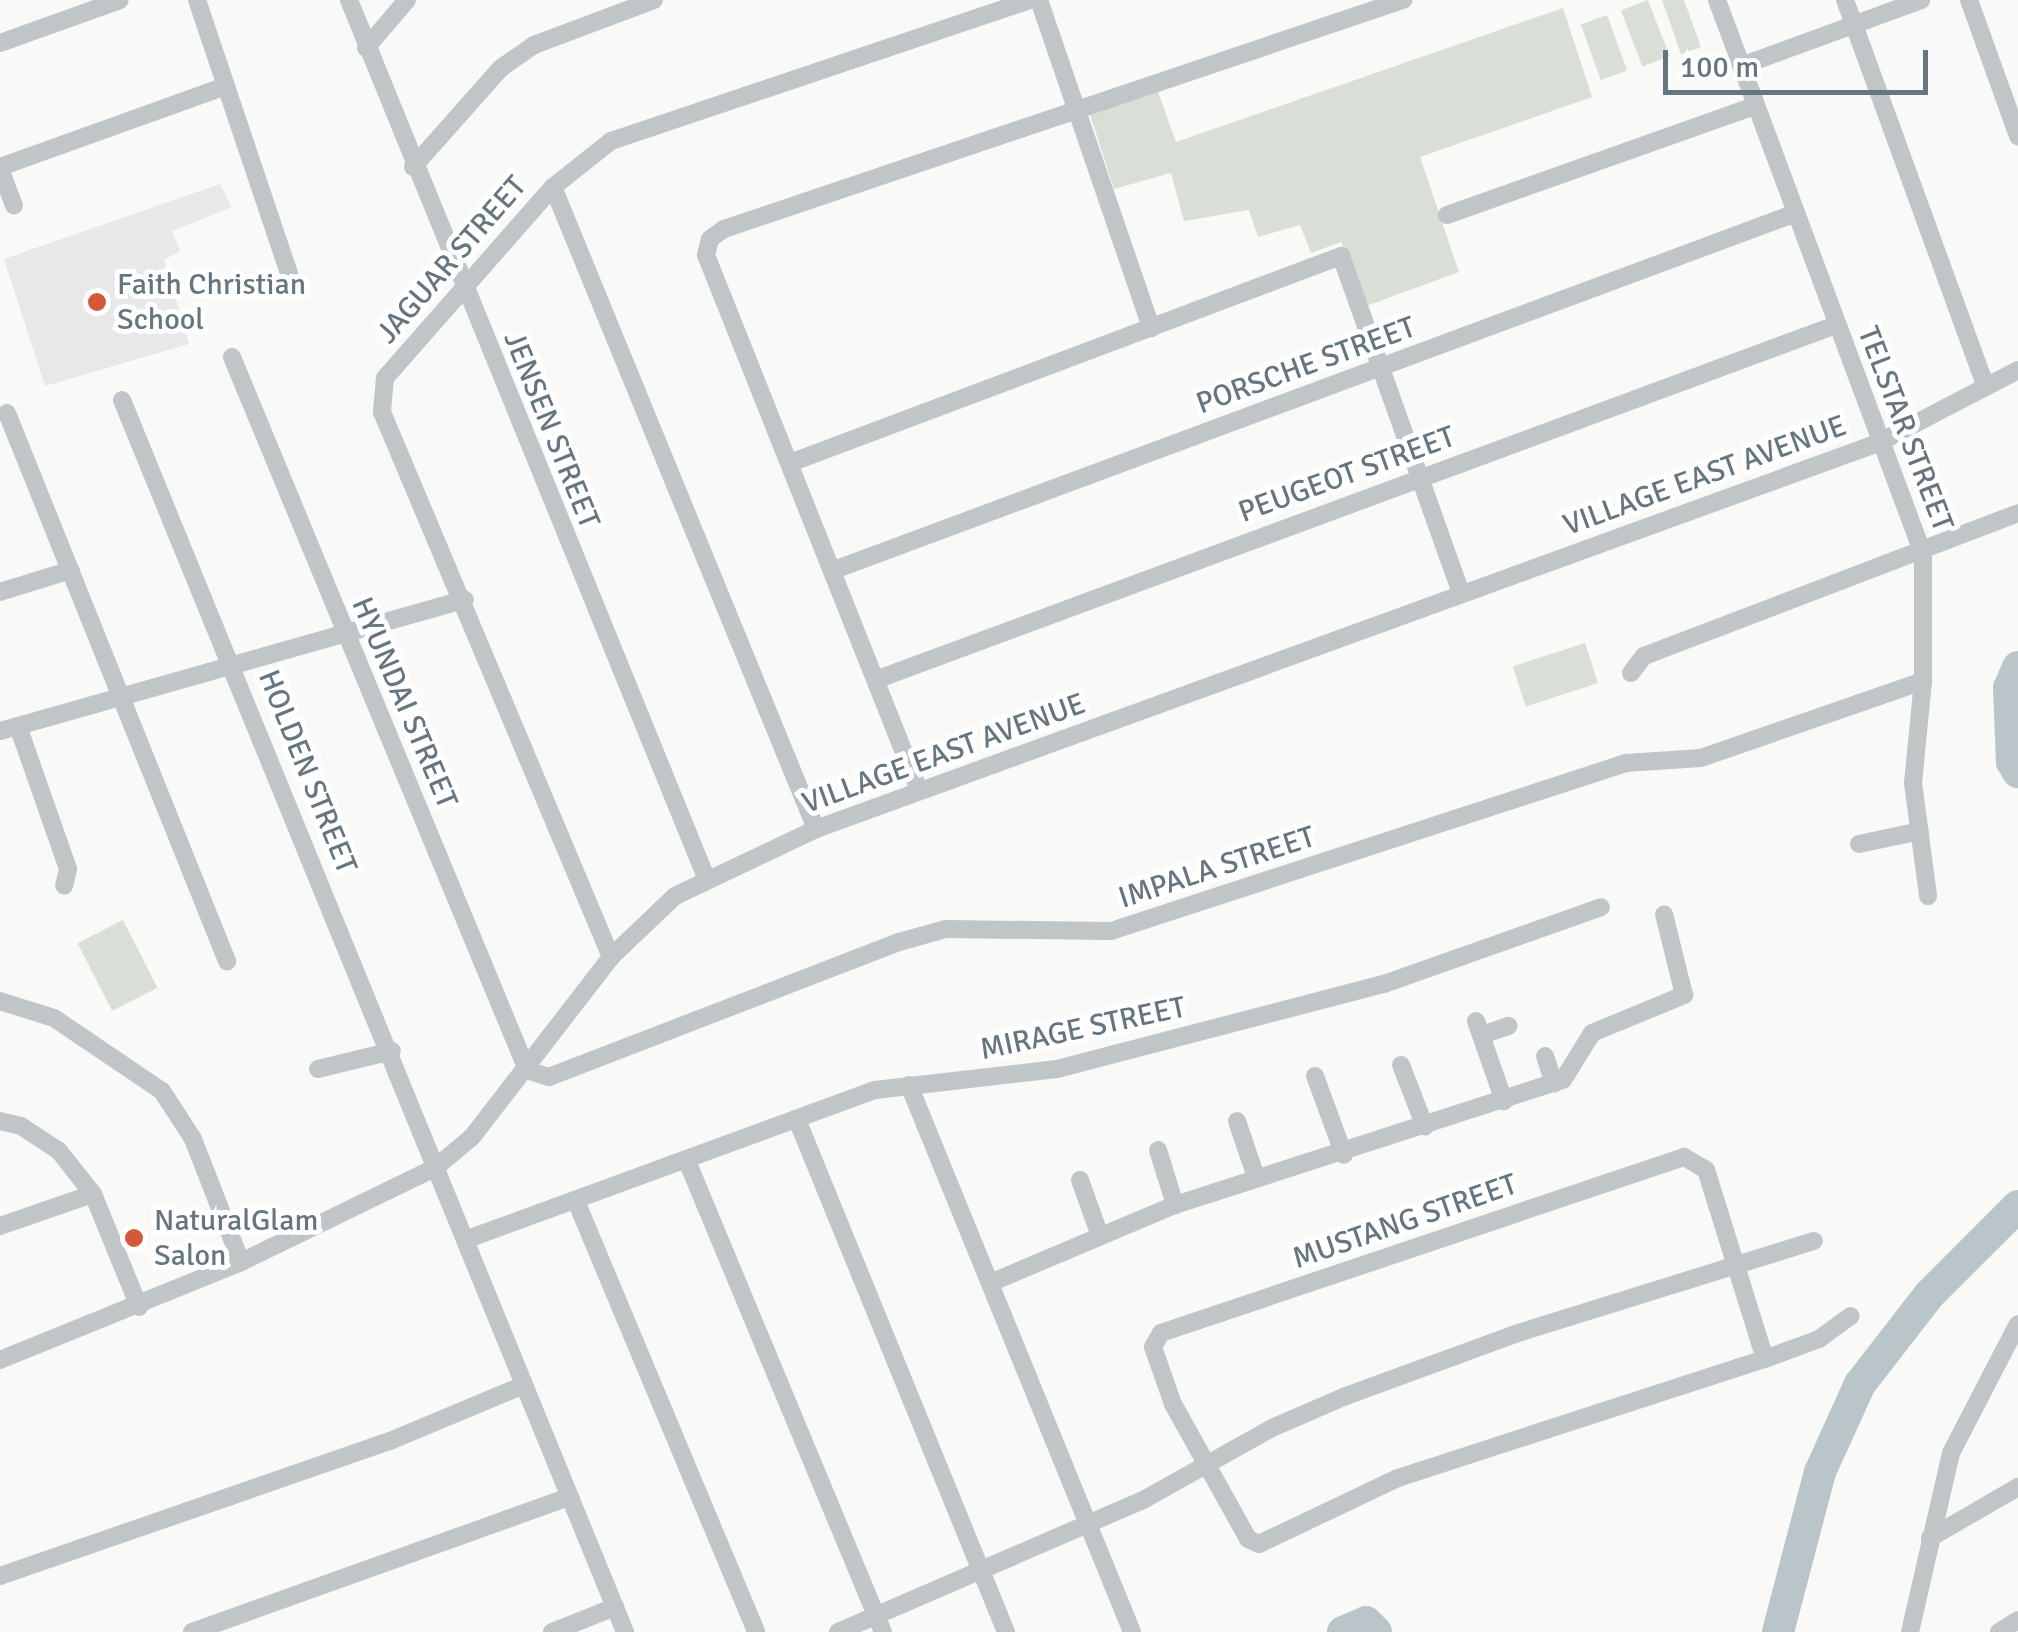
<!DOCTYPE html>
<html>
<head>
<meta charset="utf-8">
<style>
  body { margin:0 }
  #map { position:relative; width:2018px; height:1632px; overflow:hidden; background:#f9f9f7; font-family:Signika,sans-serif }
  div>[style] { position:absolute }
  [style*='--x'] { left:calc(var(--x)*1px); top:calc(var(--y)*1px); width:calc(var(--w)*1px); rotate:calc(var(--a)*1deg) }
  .built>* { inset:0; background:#e7e8e7 }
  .green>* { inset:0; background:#d9ded6; transform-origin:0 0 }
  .river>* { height:32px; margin:-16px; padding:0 16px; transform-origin:16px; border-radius:16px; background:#b9c5c8 }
  .minor>* { height:18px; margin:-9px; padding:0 9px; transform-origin:9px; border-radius:9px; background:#c0c5c8 }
  .dots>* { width:28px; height:28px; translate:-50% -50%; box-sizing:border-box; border:5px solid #fff; border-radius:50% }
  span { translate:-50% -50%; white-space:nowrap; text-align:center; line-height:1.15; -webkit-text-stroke:10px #fff; paint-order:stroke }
  .street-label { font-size:30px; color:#66767f }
  .poi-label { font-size:30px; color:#66767f }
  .left { translate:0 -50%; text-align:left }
  .scale { position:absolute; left:1663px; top:50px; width:265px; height:45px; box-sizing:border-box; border:5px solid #66767f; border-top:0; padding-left:12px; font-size:30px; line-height:35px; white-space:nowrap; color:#66767f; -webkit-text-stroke:8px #fff; paint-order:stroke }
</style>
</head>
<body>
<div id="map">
  <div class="built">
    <i style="clip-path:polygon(220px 184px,232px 207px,172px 231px,180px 251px,164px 260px,189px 344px,45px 386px,4px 259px)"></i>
  </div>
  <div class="green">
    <i style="left:1648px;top:0;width:60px;height:29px;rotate:69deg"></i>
    <i style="clip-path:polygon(1662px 0,1684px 0,1701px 47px,1681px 54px)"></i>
    <i style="clip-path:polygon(1563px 8px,1592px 97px,1420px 157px,1459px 272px,1366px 306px,1341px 242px,1311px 253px,1300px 225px,1258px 237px,1249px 210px,1184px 221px,1171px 173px,1114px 189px,1090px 114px,1158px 92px,1176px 142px)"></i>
    <i style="left:1607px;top:15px;width:59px;height:28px;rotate:70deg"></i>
    <i style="left:1585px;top:643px;width:42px;height:76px;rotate:72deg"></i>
    <i style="left:123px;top:920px;width:76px;height:51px;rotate:63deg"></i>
  </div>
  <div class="river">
    <i style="--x:2018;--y:667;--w:23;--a:113"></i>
    <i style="--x:2009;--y:688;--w:74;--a:87.7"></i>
    <i style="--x:2012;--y:762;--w:12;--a:59"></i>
    <i style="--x:1343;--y:1632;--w:25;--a:-23"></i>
    <i style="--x:1366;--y:1622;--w:14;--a:45"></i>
    <i style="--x:1778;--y:1632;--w:165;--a:-75.3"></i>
    <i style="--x:1820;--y:1472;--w:97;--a:-65.6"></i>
    <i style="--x:1860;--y:1384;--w:113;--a:-52.2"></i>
    <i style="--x:1929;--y:1295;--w:126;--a:-45"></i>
  </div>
  <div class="minor">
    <i style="--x:197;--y:0;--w:298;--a:71.4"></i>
    <i style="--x:349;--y:0;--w:950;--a:67.86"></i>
    <i style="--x:1039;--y:0;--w:347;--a:71.1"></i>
    <i style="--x:1717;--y:0;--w:591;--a:69.6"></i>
    <i style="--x:1923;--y:554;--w:127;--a:90"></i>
    <i style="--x:1923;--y:681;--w:102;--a:95.6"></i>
    <i style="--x:1913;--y:783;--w:114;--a:82.4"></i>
    <i style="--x:1845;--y:0;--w:412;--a:70"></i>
    <i style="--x:1969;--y:0;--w:145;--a:70.2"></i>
    <i style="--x:0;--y:43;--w:127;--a:-19.7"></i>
    <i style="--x:366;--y:48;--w:63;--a:-49.5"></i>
    <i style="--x:1741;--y:66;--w:192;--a:-20.1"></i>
    <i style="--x:0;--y:167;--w:240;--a:-19.7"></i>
    <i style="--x:413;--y:167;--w:132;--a:-48.4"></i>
    <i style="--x:501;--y:68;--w:40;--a:-34.9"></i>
    <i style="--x:534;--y:45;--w:128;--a:-20.6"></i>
    <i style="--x:0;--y:169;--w:39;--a:69"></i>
    <i style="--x:553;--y:187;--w:694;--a:67.72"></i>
    <i style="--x:1447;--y:215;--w:327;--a:-19.5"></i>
    <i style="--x:232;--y:357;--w:772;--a:67.52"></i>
    <i style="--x:527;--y:1070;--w:23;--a:18"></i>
    <i style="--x:549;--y:1077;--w:375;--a:-21.1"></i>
    <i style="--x:899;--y:942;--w:49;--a:-15.5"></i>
    <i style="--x:946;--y:929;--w:165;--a:0.7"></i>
    <i style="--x:1111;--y:931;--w:542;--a:-18.07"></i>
    <i style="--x:1626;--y:763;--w:75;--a:-3.8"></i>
    <i style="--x:1701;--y:758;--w:235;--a:-19.1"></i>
    <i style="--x:122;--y:400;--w:1331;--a:67.79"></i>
    <i style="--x:7;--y:413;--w:591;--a:68.13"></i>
    <i style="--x:790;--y:463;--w:589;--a:-20.59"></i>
    <i style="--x:1341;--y:256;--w:358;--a:70.4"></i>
    <i style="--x:834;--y:570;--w:1026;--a:-20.36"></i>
    <i style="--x:0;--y:592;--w:74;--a:-17.2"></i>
    <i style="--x:1631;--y:673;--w:21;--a:-53"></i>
    <i style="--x:1644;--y:656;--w:400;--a:-20.9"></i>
    <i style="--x:878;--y:679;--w:1021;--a:-20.28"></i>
    <i style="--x:18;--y:726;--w:151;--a:70.7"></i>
    <i style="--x:68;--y:869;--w:17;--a:103"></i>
    <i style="--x:0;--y:731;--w:483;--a:-15.8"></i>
    <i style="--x:919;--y:790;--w:576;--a:-111.71"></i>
    <i style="--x:706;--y:255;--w:16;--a:-76"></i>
    <i style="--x:710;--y:239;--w:17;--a:-36"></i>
    <i style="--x:724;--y:229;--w:717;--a:-18.64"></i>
    <i style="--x:1859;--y:844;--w:62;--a:-12"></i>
    <i style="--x:611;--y:957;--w:591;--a:-112.79"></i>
    <i style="--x:382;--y:412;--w:34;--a:-85"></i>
    <i style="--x:385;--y:378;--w:254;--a:-48.7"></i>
    <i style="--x:553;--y:187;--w:74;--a:-38.4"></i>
    <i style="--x:611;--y:141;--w:443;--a:-18.6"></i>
    <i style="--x:0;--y:1001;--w:57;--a:17.5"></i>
    <i style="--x:54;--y:1018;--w:130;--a:34.1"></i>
    <i style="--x:162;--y:1091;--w:57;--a:57.1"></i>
    <i style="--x:193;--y:1139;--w:132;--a:68.7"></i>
    <i style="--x:1476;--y:1021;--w:85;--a:70.7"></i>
    <i style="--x:1482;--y:1035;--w:28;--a:-19"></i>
    <i style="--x:1545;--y:1056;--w:29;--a:72"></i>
    <i style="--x:1401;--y:1065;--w:66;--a:68.8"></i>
    <i style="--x:318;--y:1069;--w:76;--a:-13.7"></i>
    <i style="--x:1315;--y:1076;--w:84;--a:69.8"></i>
    <i style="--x:909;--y:1085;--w:591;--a:67.82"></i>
    <i style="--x:0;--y:1121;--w:22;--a:13"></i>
    <i style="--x:21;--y:1126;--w:45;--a:33.3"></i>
    <i style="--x:59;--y:1151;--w:55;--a:51.7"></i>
    <i style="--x:93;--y:1194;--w:122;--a:67.8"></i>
    <i style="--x:1237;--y:1121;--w:59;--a:71.3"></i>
    <i style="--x:798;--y:1122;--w:551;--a:67.81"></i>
    <i style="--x:1158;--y:1150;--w:58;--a:72.8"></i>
    <i style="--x:687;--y:1161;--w:510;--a:67.41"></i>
    <i style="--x:1080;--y:1180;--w:56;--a:70.3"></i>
    <i style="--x:576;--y:1201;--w:467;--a:67.3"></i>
    <i style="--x:0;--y:1226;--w:98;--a:-19"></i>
    <i style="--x:465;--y:1240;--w:437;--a:-20.1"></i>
    <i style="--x:875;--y:1090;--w:183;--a:-6.6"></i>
    <i style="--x:1057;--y:1069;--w:338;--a:-14.6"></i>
    <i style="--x:1384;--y:984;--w:230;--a:-19.5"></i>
    <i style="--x:990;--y:1283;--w:201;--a:-22.9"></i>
    <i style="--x:1175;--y:1205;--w:408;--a:-17.9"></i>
    <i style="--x:1563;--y:1080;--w:55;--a:-58.3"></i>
    <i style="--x:1592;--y:1033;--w:100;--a:-22.4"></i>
    <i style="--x:1684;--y:995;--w:83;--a:-103.9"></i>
    <i style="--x:1765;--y:1359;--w:198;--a:-107.3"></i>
    <i style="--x:1706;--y:1170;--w:26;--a:-149"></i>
    <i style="--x:1684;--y:1157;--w:552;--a:161.4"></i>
    <i style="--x:1161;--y:1333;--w:16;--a:120"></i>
    <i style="--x:1153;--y:1347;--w:60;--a:70.7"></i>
    <i style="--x:1173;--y:1404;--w:154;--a:60.9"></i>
    <i style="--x:1248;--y:1539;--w:12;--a:24"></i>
    <i style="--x:1259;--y:1544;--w:154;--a:-25.4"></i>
    <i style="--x:1398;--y:1478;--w:386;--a:-18"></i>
    <i style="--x:1765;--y:1359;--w:58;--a:-20.3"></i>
    <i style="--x:1819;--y:1339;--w:39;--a:-36"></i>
    <i style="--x:0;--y:1360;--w:260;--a:-22.1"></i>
    <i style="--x:241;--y:1262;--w:216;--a:-25.9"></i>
    <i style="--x:435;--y:1168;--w:48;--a:-40"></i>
    <i style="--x:472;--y:1137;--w:227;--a:-52.3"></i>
    <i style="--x:611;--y:957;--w:88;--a:-43.6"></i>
    <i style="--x:675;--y:896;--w:156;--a:-25.4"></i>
    <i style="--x:816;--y:829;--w:1130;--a:-19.97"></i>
    <i style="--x:1878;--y:443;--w:158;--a:-27.5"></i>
    <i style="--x:1930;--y:1538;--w:102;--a:-30.1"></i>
    <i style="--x:0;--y:1576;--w:413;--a:-19.1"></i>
    <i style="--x:390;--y:1441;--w:145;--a:-22.7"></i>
    <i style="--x:192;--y:1632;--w:401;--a:-19.7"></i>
    <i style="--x:552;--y:1632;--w:68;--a:-21.6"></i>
    <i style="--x:838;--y:1632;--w:335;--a:-23.4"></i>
    <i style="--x:1145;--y:1499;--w:145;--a:-29.2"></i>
    <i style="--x:1272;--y:1428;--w:81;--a:-23.4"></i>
    <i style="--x:1346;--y:1396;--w:180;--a:-20.1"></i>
    <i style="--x:1515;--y:1334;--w:313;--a:-17.3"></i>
    <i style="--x:1910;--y:1632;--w:184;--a:-77.1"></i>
    <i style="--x:1951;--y:1453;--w:145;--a:-62.6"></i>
    <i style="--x:1999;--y:1632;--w:22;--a:-32"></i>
  </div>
  <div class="dots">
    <i style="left:97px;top:302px;background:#d6583a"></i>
    <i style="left:134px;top:1238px;background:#d6583a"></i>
  </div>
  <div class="street-label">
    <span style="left:452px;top:260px;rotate:-49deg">JAGUAR STREET</span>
    <span style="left:1306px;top:366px;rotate:-20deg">PORSCHE STREET</span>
    <span style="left:1905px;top:429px;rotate:69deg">TELSTAR STREET</span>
    <span style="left:551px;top:430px;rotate:68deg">JENSEN STREET</span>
    <span style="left:1347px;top:475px;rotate:-20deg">PEUGEOT STREET</span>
    <span style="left:1705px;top:476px;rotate:-20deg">VILLAGE EAST AVENUE</span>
    <span style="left:404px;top:703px;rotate:67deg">HYUNDAI STREET</span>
    <span style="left:944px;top:754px;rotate:-20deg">VILLAGE EAST AVENUE</span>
    <span style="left:307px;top:772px;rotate:68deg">HOLDEN STREET</span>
    <span style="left:1217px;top:868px;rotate:-18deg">IMPALA STREET</span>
    <span style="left:1083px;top:1029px;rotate:-12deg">MIRAGE STREET</span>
    <span style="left:1405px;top:1222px;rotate:-19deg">MUSTANG STREET</span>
  </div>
  <div class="poi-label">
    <span class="left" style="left:117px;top:302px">Faith Christian<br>School</span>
    <span class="left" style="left:154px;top:1238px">NaturalGlam<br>Salon</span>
  </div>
  <div class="scale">100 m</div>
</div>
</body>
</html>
